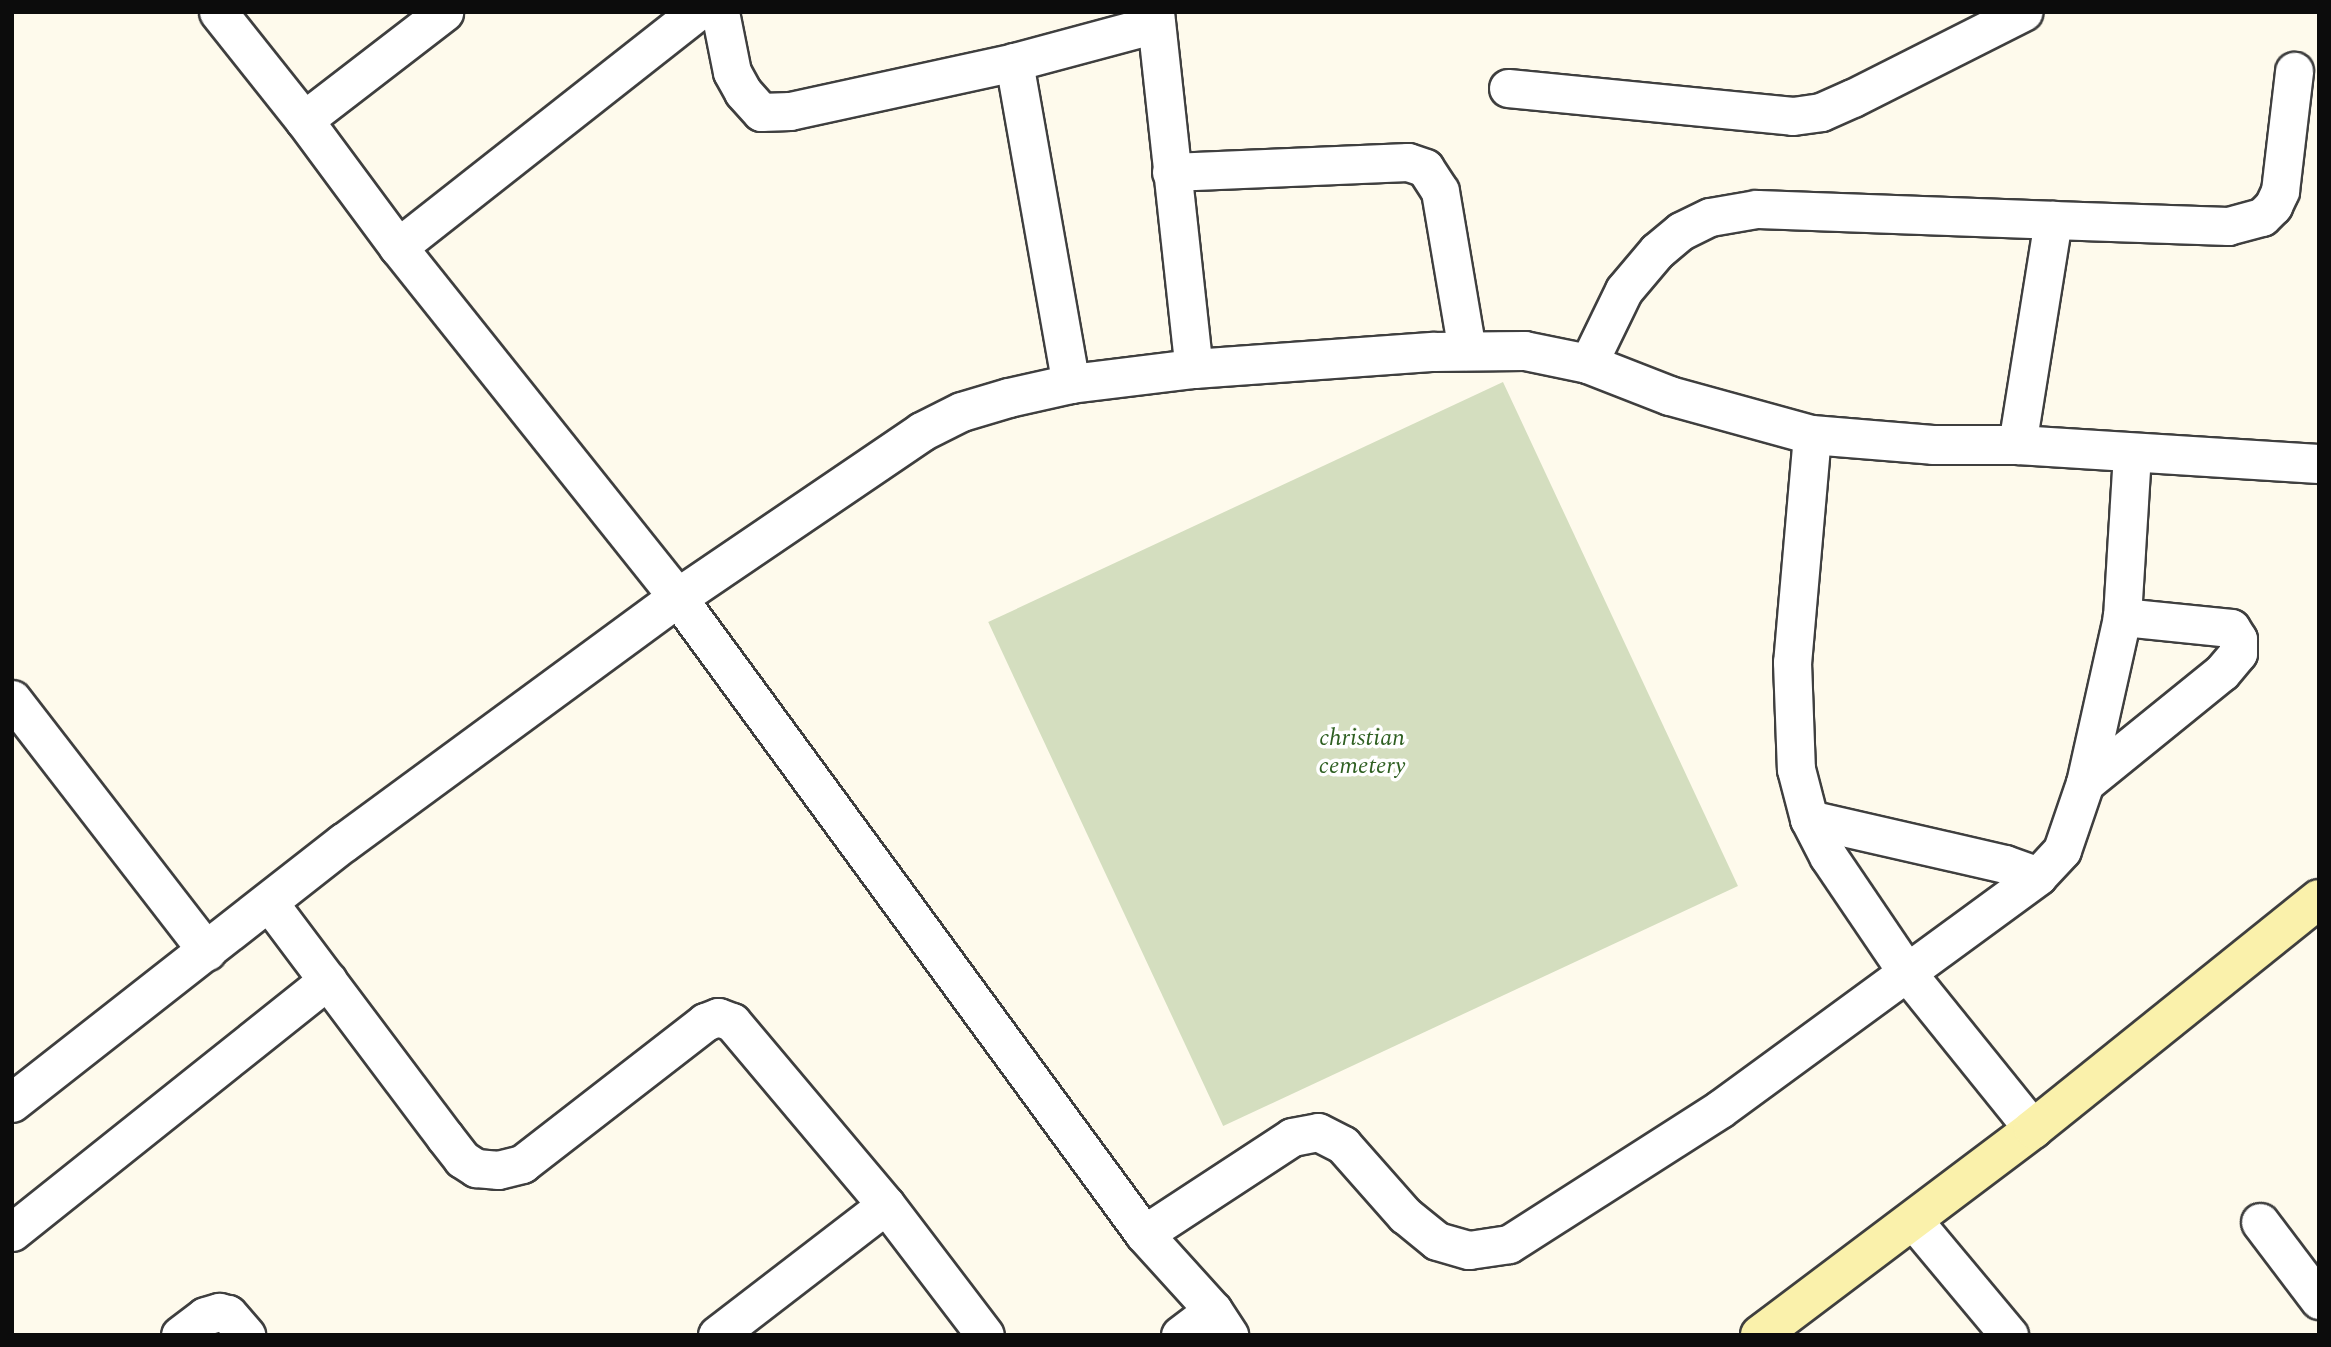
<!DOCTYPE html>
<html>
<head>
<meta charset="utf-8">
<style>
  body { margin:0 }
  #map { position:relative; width:2331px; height:1347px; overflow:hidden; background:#fefaec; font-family:Spectral,serif }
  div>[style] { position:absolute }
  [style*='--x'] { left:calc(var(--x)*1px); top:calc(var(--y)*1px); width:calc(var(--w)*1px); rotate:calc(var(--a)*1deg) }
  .cemetery>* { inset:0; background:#d4debf; transform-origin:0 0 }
  .roads { filter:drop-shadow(2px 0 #3f3f3f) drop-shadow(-2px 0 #3f3f3f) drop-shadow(0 2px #3f3f3f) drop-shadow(0 -2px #3f3f3f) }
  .minor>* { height:37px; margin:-18.5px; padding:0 18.5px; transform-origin:18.5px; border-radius:18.5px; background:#fff }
  .tertiary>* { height:38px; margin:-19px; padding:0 19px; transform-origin:19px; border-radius:19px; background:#fff }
  .secondary>* { height:38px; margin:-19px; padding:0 19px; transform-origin:19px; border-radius:19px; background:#faf1ab }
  span { translate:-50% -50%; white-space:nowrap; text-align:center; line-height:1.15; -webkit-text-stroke:7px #fff; paint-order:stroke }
  .park-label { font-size:24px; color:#2e5f21; font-style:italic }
  .frame { position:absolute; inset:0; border:14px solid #0c0c0c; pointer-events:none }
</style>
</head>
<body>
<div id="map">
  <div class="cemetery">
    <i style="left:1503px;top:382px;width:556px;height:568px;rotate:65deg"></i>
  </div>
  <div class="roads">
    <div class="minor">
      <i style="--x:218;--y:12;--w:138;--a:51.5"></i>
      <i style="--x:304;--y:120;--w:158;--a:53.5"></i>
      <i style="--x:398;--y:247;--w:449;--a:51.4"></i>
      <i style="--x:678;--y:598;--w:788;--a:53.77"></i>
      <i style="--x:1144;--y:1234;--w:103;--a:47.8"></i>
      <i style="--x:1213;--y:1310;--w:30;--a:57"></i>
      <i style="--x:720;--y:12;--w:61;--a:78.7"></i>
      <i style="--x:732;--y:72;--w:23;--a:61"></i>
      <i style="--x:743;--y:92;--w:27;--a:48"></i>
      <i style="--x:761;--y:112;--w:29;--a:-2"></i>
      <i style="--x:790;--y:111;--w:229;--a:-12.3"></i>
      <i style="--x:1014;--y:62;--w:147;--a:-15"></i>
      <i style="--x:1155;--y:12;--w:359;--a:83.8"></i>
      <i style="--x:1014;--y:62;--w:327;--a:80"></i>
      <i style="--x:1508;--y:88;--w:286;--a:5.6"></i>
      <i style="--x:1793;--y:116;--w:28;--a:-8"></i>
      <i style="--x:1821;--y:112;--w:35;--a:-24"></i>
      <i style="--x:1853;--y:98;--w:191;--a:-26.8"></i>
      <i style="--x:304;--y:120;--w:177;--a:-37.6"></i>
      <i style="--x:1171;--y:172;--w:237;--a:-2.4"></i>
      <i style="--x:1408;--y:162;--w:18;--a:19"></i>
      <i style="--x:1425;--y:168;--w:27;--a:57"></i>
      <i style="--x:1440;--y:191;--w:162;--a:80.4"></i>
      <i style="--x:398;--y:247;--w:380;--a:-38.2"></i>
      <i style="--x:1588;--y:364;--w:82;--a:-64.1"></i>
      <i style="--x:1624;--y:290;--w:51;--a:-49.8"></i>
      <i style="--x:1657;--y:251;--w:31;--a:-40"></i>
      <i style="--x:1681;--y:231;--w:32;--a:-26"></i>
      <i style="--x:1710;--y:217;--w:47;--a:-9.9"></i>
      <i style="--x:1756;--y:209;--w:297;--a:2.1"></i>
      <i style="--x:1812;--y:435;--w:228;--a:95"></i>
      <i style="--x:1792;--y:662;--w:107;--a:87.9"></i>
      <i style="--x:1796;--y:769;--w:52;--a:75.4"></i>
      <i style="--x:1809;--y:819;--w:42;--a:62.8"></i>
      <i style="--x:1828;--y:856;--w:143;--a:55.9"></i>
      <i style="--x:1908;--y:974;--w:199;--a:51.1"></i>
      <i style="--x:2017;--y:445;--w:228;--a:-80.9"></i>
      <i style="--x:2053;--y:220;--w:175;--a:2"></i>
      <i style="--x:2228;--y:226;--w:35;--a:-15"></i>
      <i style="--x:2262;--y:217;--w:16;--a:-45"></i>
      <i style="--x:2273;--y:206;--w:17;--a:-65"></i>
      <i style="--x:2280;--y:191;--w:121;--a:-83.3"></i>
      <i style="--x:12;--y:699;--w:319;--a:52.3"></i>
      <i style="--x:2085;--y:783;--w:176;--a:-39"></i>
      <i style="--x:2222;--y:672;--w:25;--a:-50"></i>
      <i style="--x:2238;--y:653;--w:14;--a:-90"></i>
      <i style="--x:2238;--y:639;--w:13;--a:-122"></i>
      <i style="--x:2231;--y:628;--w:110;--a:-174.2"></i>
      <i style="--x:2038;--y:876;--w:35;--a:-47"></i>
      <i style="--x:2062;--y:850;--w:71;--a:-71.1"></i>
      <i style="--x:2085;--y:783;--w:170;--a:-77.4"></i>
      <i style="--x:2122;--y:617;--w:163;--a:-86.5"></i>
      <i style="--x:270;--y:904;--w:291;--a:53.1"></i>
      <i style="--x:445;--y:1137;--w:28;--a:52"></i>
      <i style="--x:462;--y:1159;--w:17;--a:33"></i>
      <i style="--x:476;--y:1168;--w:22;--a:5"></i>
      <i style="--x:498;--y:1170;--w:25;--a:-14"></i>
      <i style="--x:522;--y:1164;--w:232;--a:-37.8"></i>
      <i style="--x:705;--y:1022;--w:14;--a:-21"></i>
      <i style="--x:718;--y:1017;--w:15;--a:20"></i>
      <i style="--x:732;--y:1022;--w:239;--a:49.9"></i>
      <i style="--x:886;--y:1205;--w:163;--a:52.7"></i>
      <i style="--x:1913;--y:1220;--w:150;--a:50.1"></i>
      <i style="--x:2260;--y:1222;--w:98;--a:52.9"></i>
      <i style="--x:12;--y:1232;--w:404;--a:-38.6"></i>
      <i style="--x:1144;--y:1234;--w:177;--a:-33.2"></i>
      <i style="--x:1292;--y:1137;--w:26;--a:-11"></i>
      <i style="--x:1318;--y:1132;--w:28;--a:27"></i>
      <i style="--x:1343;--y:1145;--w:94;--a:48.5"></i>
      <i style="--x:1405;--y:1215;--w:41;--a:39.1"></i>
      <i style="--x:1437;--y:1241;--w:33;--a:16"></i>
      <i style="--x:1469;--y:1250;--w:40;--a:-8.5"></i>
      <i style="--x:1509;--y:1244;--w:250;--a:-32.6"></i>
      <i style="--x:1720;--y:1109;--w:394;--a:-36.2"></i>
      <i style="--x:2038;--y:876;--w:35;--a:-160"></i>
      <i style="--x:2005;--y:864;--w:201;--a:-167.1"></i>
      <i style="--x:180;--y:1335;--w:31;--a:-37"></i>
      <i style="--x:205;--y:1316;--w:15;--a:-16"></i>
      <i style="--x:219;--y:1312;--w:9;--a:13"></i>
      <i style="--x:228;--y:1314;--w:28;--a:49"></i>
      <i style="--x:717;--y:1335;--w:213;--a:-37.6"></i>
      <i style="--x:1180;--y:1335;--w:41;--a:-37.1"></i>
    </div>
    <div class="tertiary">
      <i style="--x:12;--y:1103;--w:422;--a:-38.1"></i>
      <i style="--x:344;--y:843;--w:414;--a:-36.3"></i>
      <i style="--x:678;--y:598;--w:295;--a:-34.2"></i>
      <i style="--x:922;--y:432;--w:45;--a:-26.6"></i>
      <i style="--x:962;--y:412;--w:49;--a:-16.6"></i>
      <i style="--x:1009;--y:398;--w:64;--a:-12.7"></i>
      <i style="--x:1071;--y:384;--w:124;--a:-7"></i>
      <i style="--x:1194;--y:369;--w:241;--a:-4.1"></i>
      <i style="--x:1434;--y:352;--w:91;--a:-0.6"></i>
      <i style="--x:1525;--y:351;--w:64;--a:11.7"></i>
      <i style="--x:1588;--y:364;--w:88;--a:21.3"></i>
      <i style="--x:1670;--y:396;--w:147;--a:15.4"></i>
      <i style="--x:1812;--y:435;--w:121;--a:4.7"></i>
      <i style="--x:1933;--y:445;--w:84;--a:0"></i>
      <i style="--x:2017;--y:445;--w:303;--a:3.6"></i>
    </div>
    <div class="secondary">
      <i style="--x:1760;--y:1335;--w:342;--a:-37"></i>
      <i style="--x:2033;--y:1129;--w:367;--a:-38.8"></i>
    </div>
  </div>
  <div class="park-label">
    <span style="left:1362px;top:753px">christian<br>cemetery</span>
  </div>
  <div class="frame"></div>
</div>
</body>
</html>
